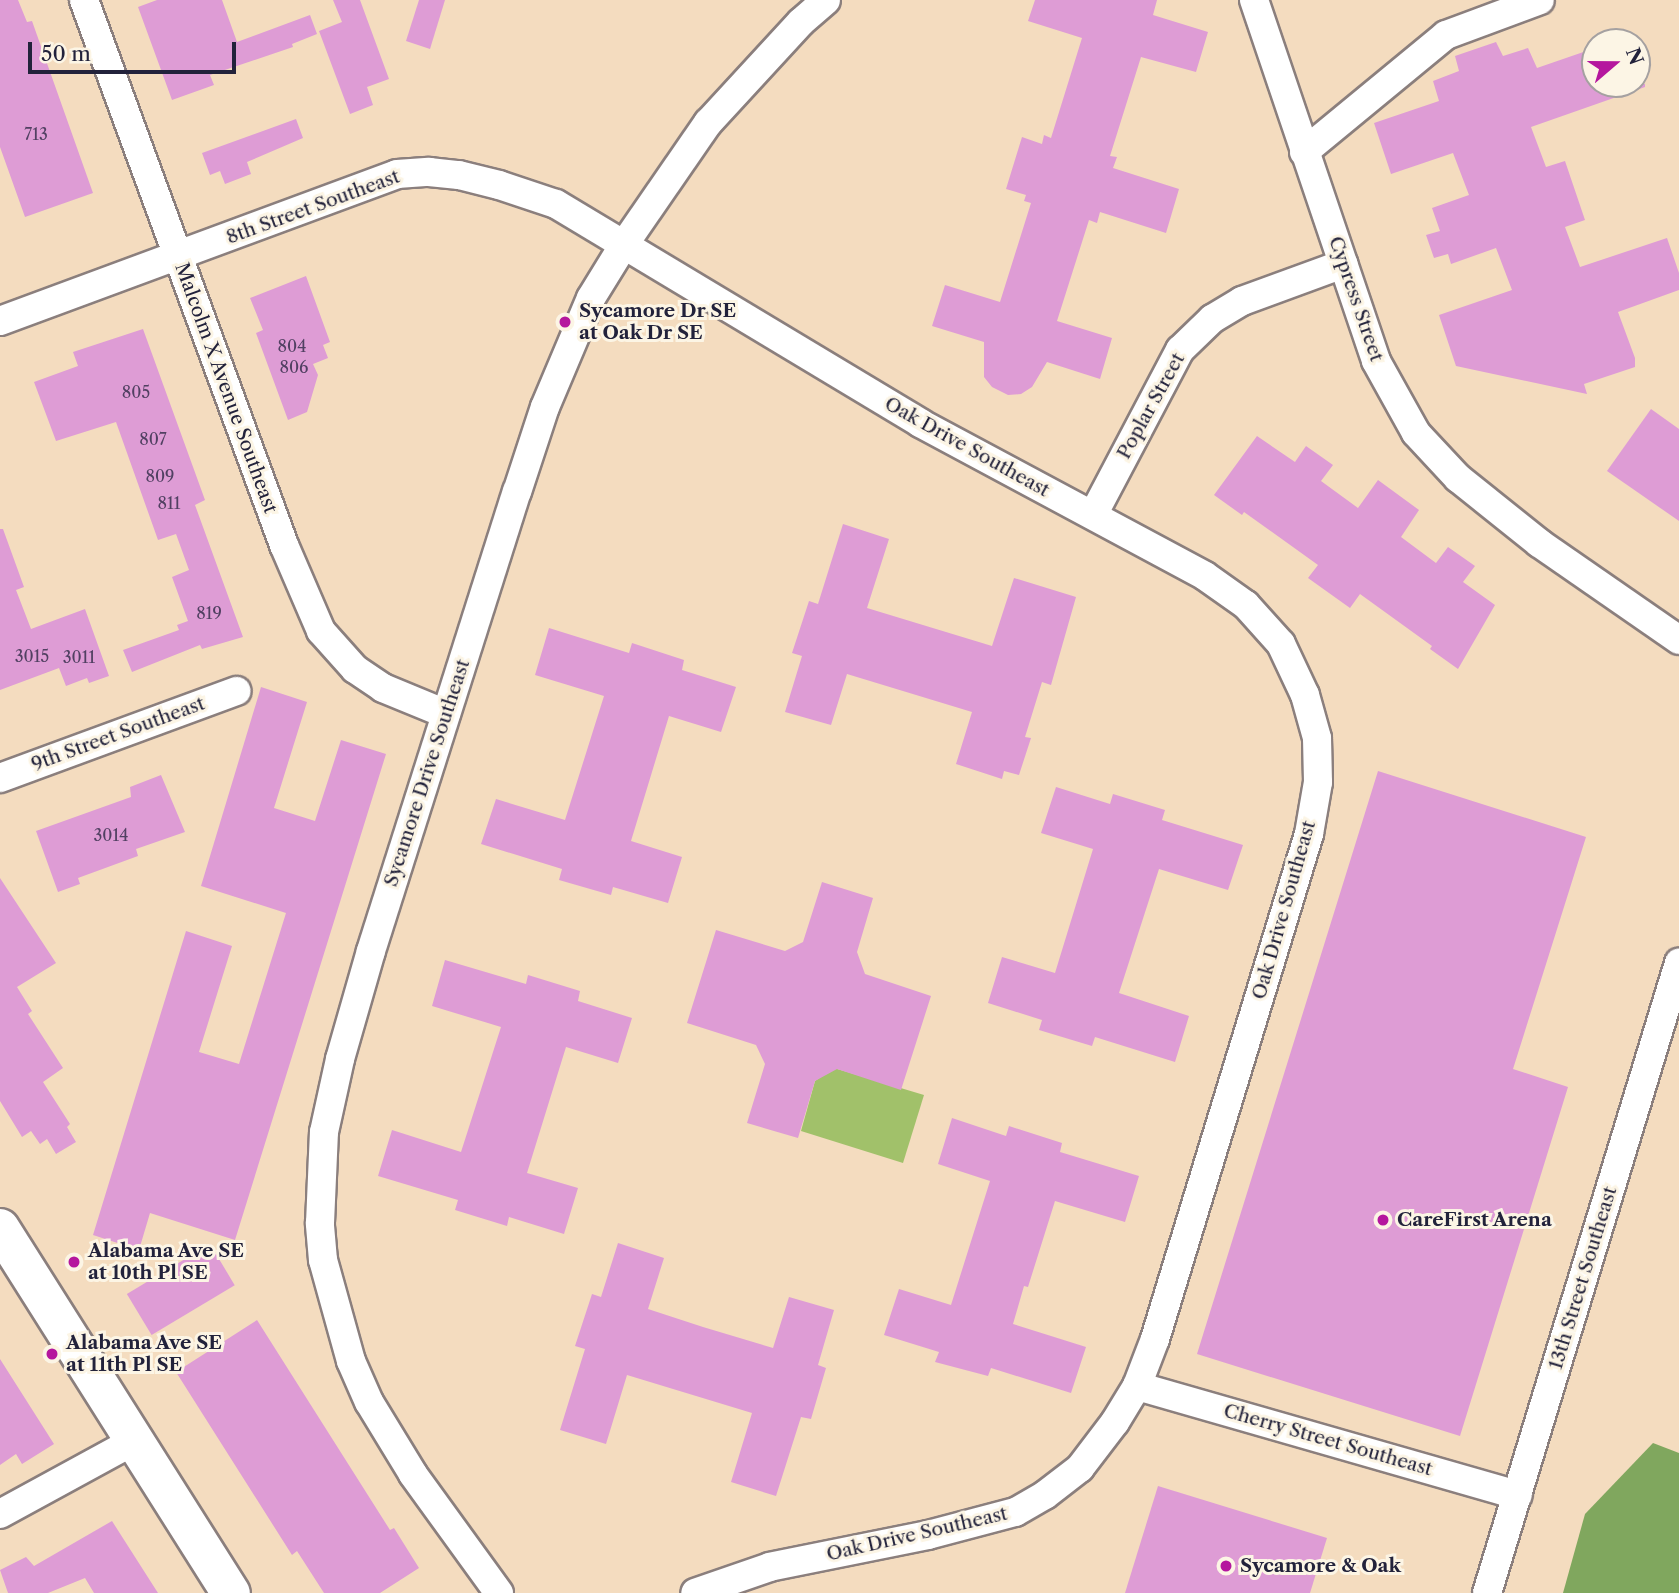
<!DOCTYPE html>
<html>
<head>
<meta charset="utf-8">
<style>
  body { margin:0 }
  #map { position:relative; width:1679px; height:1593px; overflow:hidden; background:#f4dcbf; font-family:"Libre Caslon Text",serif }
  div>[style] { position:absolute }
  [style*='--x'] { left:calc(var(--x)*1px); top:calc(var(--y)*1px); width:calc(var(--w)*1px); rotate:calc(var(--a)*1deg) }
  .green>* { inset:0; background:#a1c16a }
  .forest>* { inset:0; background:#80a75e }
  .building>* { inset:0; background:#de9cd5; transform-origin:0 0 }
  .roads { filter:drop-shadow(2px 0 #8b7f7d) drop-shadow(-2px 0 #8b7f7d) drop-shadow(0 2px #8b7f7d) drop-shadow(0 -2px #8b7f7d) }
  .minor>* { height:28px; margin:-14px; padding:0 14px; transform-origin:14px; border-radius:14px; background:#fff }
  .secondary>* { height:38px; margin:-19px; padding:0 19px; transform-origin:19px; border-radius:19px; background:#fff }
  .dots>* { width:19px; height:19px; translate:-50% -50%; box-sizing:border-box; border:4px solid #fcf5e5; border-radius:50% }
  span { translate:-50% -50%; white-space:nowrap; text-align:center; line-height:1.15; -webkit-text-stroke:6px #fcf5e5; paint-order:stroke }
  .number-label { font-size:16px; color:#514062 }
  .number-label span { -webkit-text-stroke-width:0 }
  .street-label { font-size:19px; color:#22223b }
  .poi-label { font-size:19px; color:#22223b; font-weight:700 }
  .left { translate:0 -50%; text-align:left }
  .north { position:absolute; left:1581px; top:28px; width:70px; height:70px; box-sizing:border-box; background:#fcf5e5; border:2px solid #a5a1a1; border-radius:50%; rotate:70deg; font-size:19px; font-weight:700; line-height:28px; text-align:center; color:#22223b }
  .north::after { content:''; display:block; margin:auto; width:24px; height:32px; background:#b5179e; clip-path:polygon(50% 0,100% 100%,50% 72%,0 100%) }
  .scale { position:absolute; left:28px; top:42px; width:208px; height:32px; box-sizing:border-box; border:4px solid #22223b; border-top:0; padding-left:9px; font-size:21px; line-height:24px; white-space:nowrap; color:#22223b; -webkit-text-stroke:5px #fcf5e5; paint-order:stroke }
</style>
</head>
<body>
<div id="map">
  <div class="green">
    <i style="clip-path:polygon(834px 1068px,924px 1095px,903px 1163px,801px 1131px,815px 1081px)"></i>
  </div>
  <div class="forest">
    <i style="clip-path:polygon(1653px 1443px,1679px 1453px,1679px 1593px,1563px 1593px,1585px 1514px)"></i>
  </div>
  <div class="building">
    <i style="clip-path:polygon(0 0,18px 0,27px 22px,32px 21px,93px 193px,25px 217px,0 147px)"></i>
    <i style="clip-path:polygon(157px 0,222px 0,237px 42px,310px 15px,317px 34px,292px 44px,293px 47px,210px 75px,214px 85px,172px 100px,138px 7px)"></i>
    <i style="clip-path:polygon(333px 0,360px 0,389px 79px,367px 87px,373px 105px,350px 114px,319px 31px,342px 22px)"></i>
    <i style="clip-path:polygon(419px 0,445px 0,430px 49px,406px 41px)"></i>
    <i style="clip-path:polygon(1035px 0,1157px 0,1153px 15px,1208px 32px,1196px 72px,1141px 57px,1110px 156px,1117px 157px,1113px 168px,1179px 189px,1166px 233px,1100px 212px,1097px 223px,1089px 220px,1057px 321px,1112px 338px,1100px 379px,1047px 362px,1032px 387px,1021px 394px,1008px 395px,992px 387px,984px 377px,984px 342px,932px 326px,945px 285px,1000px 302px,1031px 203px,1024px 201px,1026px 195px,1006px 189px,1022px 137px,1042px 144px,1044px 135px,1051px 138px,1082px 38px,1028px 21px)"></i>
    <i style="clip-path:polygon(1496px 42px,1503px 56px,1528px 48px,1537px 68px,1595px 48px,1595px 84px,1645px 84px,1645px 87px,1531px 127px,1546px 167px,1565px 161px,1585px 220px,1565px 227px,1580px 267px,1667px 238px,1679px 273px,1679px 290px,1618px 312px,1635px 358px,1635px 367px,1584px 384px,1587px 394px,1456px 366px,1439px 315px,1512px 290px,1496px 248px,1451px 264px,1448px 254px,1434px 258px,1426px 235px,1440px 231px,1432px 208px,1469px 195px,1453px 153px,1391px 174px,1374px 123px,1439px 101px,1433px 81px,1459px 71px,1455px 56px)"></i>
    <i style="clip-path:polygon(296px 119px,303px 138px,247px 162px,251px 174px,225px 184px,220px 171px,210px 175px,202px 153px)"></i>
    <i style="clip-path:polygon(306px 276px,330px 342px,323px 345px,328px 358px,313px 364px,318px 375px,307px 412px,288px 420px,256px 333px,263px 330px,250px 298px)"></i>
    <i style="clip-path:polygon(143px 329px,205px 500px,195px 505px,243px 637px,202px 649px,200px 645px,132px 672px,123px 650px,179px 630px,177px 625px,188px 621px,172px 577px,189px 570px,176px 534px,158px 540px,116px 422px,56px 441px,34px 382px,78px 366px,73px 352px)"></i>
    <i style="clip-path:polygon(1651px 409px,1679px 429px,1679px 521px,1607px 471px)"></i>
    <i style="clip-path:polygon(1257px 436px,1295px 462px,1306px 446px,1333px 465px,1321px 481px,1358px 508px,1378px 480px,1419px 510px,1401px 537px,1436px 563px,1448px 547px,1475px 566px,1463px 582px,1495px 605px,1458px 669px,1430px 649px,1432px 646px,1360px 594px,1350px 608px,1308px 578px,1318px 565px,1244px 512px,1242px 515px,1214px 495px)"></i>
    <i style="clip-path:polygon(843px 524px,889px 539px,867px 608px,992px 646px,1014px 578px,1076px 597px,1051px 685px,1042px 682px,1025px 737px,1031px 738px,1019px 775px,1004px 771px,1002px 779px,956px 764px,972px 712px,847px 674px,831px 725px,785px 712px,802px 656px,792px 653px,809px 601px,818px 604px)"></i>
    <i style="clip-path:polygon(0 529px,3px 529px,24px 587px,16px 590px,31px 629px,85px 609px,109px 676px,89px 683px,87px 678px,66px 686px,59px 668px,0 690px)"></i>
    <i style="clip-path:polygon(549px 628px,629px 653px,632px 643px,684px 660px,682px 670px,736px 687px,721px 732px,669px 716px,631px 841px,682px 857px,668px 903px,613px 887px,611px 895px,559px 880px,562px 869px,481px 844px,496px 799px,565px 820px,604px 696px,535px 675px)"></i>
    <i style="clip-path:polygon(261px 687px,307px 702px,274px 808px,315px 821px,341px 740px,386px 754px,235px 1240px,150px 1213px,139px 1250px,93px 1235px,186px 931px,232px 946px,199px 1052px,239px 1064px,286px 913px,201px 886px)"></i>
    <i style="clip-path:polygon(1378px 771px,1586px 837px,1513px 1069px,1568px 1087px,1460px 1436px,1197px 1354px)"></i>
    <i style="clip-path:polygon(161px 775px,185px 832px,136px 849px,138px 856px,78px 878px,80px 884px,58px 892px,36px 831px,131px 797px,130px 787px)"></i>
    <i style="clip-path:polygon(1056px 787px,1110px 804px,1113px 794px,1165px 810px,1162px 820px,1243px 845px,1228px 890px,1159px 869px,1119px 993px,1189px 1016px,1175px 1062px,1095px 1037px,1092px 1046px,1039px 1030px,1042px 1020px,988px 1003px,1002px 957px,1055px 973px,1093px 849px,1041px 833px)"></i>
    <i style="clip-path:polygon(0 878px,56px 963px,17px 987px,32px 1011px,28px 1014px,63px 1068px,43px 1082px,70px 1124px,67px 1127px,76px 1142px,56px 1154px,47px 1139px,40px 1144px,31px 1131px,22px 1137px,0 1101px)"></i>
    <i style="clip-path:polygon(822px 882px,873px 898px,857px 952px,865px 974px,931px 996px,901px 1090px,837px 1069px,815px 1081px,798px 1138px,747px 1123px,765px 1064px,756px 1045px,687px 1023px,716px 930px,785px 951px,803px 942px)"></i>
    <i style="clip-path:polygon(445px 960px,526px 984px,528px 975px,580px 991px,578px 1001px,632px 1018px,618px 1063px,566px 1047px,527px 1173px,578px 1188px,564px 1234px,509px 1217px,507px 1226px,455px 1210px,458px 1200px,378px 1176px,392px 1130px,461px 1152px,501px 1027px,432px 1006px)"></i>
    <i style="clip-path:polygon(952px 1118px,1006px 1136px,1009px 1126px,1062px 1143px,1060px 1152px,1139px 1176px,1125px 1222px,1055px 1201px,1028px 1287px,1024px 1286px,1013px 1324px,1086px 1347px,1071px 1393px,991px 1368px,988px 1376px,935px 1362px,939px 1352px,884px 1335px,899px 1289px,951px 1305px,990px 1181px,938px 1164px)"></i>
    <i style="clip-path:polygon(618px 1243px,664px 1258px,648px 1309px,703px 1327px,773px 1348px,789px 1297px,834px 1310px,818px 1365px,826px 1368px,811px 1419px,801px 1417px,776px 1496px,731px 1482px,752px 1413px,627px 1375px,606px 1444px,560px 1430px,585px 1349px,575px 1346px,592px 1294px,601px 1297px)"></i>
    <i style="left:210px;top:1244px;width:48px;height:97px;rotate:59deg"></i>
    <i style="clip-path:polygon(257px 1320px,390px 1530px,394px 1528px,419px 1568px,380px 1593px,324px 1593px,297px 1551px,292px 1555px,176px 1372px)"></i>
    <i style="clip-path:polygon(0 1359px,54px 1444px,22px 1464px,16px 1454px,0 1465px)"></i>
    <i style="clip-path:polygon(1158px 1486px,1327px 1538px,1310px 1593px,1125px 1593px)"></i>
    <i style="clip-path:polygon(112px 1521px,158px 1593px,94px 1593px,85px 1578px,48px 1593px,8px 1593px,0 1570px,26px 1557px,34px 1566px)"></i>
  </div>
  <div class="roads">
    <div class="minor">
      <i style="--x:84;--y:0;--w:581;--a:69.85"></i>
      <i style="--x:284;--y:545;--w:94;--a:66.7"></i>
      <i style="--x:321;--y:631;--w:51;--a:48.2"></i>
      <i style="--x:355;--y:669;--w:34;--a:34"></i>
      <i style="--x:383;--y:688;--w:68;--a:22.4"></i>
      <i style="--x:1254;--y:0;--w:381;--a:71.3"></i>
      <i style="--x:1376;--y:361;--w:82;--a:60.9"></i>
      <i style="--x:1416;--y:433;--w:62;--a:47"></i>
      <i style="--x:1458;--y:478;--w:104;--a:38.7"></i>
      <i style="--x:1539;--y:543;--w:170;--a:34.7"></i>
      <i style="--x:1304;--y:152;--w:184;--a:-39.5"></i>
      <i style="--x:1446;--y:35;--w:100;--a:-20.4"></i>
      <i style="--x:0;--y:321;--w:423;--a:-20.3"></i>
      <i style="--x:397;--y:174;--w:32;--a:-4"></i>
      <i style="--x:429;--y:172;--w:30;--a:6"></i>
      <i style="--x:459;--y:175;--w:41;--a:14"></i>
      <i style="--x:499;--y:185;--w:60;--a:18.4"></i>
      <i style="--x:556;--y:204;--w:425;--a:31"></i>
      <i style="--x:920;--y:423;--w:323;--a:28.2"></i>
      <i style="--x:1205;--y:576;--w:50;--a:35.3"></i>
      <i style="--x:1246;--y:605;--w:52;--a:48.1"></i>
      <i style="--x:1281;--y:644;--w:56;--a:64.8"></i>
      <i style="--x:1305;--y:695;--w:45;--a:74.4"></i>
      <i style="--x:1317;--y:738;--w:44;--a:88.7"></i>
      <i style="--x:1318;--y:782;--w:53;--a:99.8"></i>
      <i style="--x:1309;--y:834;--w:528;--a:106.96"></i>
      <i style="--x:1155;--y:1339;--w:50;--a:111"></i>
      <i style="--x:1137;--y:1386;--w:42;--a:121.4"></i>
      <i style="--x:1115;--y:1422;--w:58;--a:127.3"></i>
      <i style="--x:1080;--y:1468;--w:44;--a:142.4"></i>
      <i style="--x:1045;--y:1495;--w:34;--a:150"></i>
      <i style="--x:1015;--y:1512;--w:90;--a:165.2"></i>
      <i style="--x:928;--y:1535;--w:161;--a:168.6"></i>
      <i style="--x:770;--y:1567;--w:79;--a:160.9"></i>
      <i style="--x:1093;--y:515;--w:187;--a:-62.2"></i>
      <i style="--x:1180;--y:350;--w:45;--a:-44.1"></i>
      <i style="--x:1212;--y:319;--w:35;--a:-31"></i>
      <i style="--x:1242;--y:301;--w:108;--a:-20.1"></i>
      <i style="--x:0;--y:778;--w:252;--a:-20.2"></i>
      <i style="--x:1137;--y:1386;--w:396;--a:16"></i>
      <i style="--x:0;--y:1514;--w:153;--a:-28.6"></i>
      <i style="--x:499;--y:1593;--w:147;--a:-125.9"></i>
      <i style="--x:413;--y:1474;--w:84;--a:-121.4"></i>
      <i style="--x:369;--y:1402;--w:45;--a:-113.7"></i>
      <i style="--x:351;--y:1361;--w:105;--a:-105.5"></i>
      <i style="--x:323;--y:1260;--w:37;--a:-95"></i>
      <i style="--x:320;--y:1223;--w:91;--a:-87.5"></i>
      <i style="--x:324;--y:1132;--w:75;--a:-77.6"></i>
      <i style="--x:340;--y:1059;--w:112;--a:-74"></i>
      <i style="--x:371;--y:951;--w:482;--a:-72.4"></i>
      <i style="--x:517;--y:492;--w:89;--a:-71.8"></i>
      <i style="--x:545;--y:407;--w:118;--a:-67.1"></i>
      <i style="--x:591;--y:298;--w:61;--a:-58.4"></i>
      <i style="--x:623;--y:246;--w:150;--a:-55.4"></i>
      <i style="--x:708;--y:123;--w:137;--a:-47.4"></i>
      <i style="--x:801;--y:22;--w:33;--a:-41"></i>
      <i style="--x:1487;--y:1593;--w:659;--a:-73.05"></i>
    </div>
    <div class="secondary">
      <i style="--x:0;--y:1228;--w:432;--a:57.7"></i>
    </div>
  </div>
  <div class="dots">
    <i style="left:565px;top:322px;background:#b5179e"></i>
    <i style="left:1383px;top:1220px;background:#b5179e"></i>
    <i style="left:74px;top:1262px;background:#b5179e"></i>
    <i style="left:52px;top:1354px;background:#b5179e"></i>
    <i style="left:1226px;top:1566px;background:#b5179e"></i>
  </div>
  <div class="number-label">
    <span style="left:36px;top:134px">713</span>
    <span style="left:292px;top:346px">804</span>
    <span style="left:294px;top:367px">806</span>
    <span style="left:136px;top:392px">805</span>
    <span style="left:153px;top:439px">807</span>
    <span style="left:160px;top:476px">809</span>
    <span style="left:169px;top:503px">811</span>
    <span style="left:209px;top:613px">819</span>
    <span style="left:32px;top:656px">3015</span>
    <span style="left:79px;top:657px">3011</span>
    <span style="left:111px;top:835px">3014</span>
  </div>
  <div class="street-label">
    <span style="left:313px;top:207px;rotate:-20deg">8th Street Southeast</span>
    <span style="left:1356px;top:299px;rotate:71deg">Cypress Street</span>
    <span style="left:226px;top:388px;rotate:70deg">Malcolm X Avenue Southeast</span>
    <span style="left:1151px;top:406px;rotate:-61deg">Poplar Street</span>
    <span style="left:967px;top:447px;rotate:29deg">Oak Drive Southeast</span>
    <span style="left:118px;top:734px;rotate:-20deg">9th Street Southeast</span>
    <span style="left:427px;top:773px;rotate:-72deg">Sycamore Drive Southeast</span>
    <span style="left:1284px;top:910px;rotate:-74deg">Oak Drive Southeast</span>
    <span style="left:1583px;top:1278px;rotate:-73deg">13th Street Southeast</span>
    <span style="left:1328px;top:1440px;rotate:16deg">Cherry Street Southeast</span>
    <span style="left:917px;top:1534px;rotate:-13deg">Oak Drive Southeast</span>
  </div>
  <div class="poi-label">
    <span class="left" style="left:579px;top:322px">Sycamore Dr SE<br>at Oak Dr SE</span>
    <span class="left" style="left:1397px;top:1220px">CareFirst Arena</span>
    <span class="left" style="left:88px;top:1262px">Alabama Ave SE<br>at 10th Pl SE</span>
    <span class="left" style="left:66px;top:1354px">Alabama Ave SE<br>at 11th Pl SE</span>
    <span class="left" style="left:1240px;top:1566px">Sycamore &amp; Oak</span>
  </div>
  <div class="north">N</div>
  <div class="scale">50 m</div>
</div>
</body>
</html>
